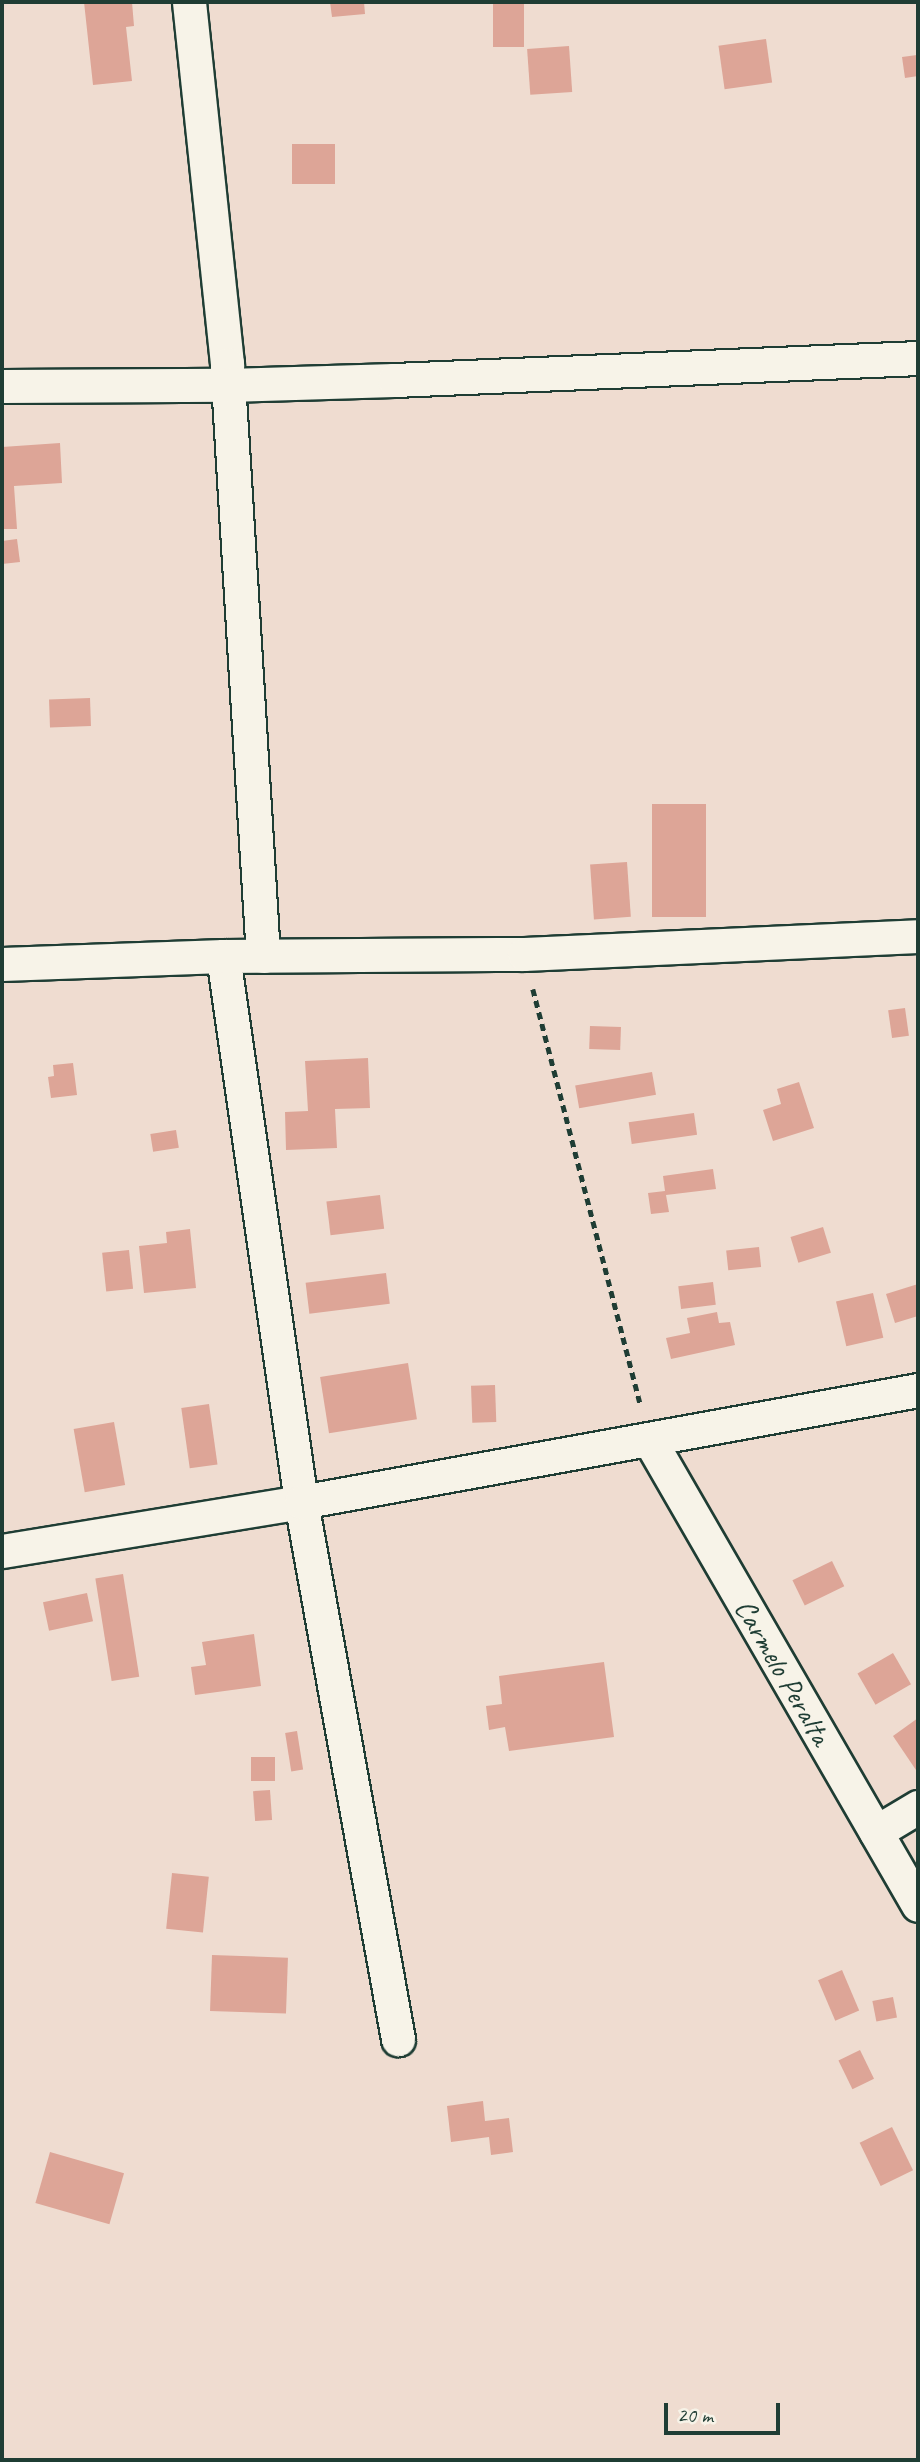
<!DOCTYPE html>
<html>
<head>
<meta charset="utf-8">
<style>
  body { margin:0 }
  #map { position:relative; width:920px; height:2462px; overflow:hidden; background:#efdcd0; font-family:Caveat,sans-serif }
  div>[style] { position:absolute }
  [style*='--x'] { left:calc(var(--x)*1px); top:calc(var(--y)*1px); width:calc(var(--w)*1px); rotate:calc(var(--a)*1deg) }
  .building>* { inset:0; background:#dda597; transform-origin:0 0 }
  .path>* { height:4.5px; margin-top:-2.25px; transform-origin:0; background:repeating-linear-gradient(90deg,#1f3d34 0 7px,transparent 0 12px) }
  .roads { filter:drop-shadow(2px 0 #1f3d34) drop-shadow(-2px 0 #1f3d34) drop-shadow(0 2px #1f3d34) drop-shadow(0 -2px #1f3d34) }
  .street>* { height:33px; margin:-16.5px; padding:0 16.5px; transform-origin:16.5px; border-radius:16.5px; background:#f7f3e8 }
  span { translate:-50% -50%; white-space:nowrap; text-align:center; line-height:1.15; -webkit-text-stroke:6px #f7f3e8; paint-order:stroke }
  .street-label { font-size:30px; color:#1f3d34 }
  .frame { position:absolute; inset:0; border:4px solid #1f3d34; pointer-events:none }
  .scale { position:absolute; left:664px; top:2403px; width:116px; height:32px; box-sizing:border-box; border:4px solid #1f3d34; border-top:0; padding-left:9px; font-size:21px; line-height:24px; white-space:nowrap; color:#1f3d34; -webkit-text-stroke:5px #f7f3e8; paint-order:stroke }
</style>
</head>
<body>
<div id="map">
  <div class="building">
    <i style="clip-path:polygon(84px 2px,132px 2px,134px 26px,126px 27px,132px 81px,93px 85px)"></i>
    <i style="clip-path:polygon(330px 2px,364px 2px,365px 14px,332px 17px)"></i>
    <i style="left:493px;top:2px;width:31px;height:45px"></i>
    <i style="left:766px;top:39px;width:44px;height:48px;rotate:82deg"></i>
    <i style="left:569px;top:46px;width:46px;height:42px;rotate:86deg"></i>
    <i style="clip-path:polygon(917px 55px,918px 76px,905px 78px,902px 57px)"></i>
    <i style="left:292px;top:144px;width:43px;height:40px"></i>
    <i style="clip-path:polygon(60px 443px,62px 483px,14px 486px,17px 529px,2px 529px,2px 447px)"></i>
    <i style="clip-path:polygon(17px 539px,20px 562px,2px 564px,2px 541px)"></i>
    <i style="left:90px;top:698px;width:28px;height:41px;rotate:88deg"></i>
    <i style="left:652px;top:804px;width:54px;height:113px"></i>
    <i style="left:627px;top:862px;width:55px;height:37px;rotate:86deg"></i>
    <i style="left:905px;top:1008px;width:28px;height:17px;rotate:82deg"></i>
    <i style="left:590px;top:1026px;width:31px;height:23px;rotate:2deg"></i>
    <i style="clip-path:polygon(368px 1058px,370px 1108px,335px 1109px,337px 1148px,286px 1150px,285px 1112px,308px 1111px,305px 1061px)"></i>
    <i style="clip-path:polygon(73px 1063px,77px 1095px,51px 1098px,48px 1077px,54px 1076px,53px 1065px)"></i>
    <i style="left:652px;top:1072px;width:23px;height:78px;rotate:80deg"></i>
    <i style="clip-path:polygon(799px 1082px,814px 1128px,773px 1141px,763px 1110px,781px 1104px,777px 1089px)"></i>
    <i style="left:694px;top:1113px;width:22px;height:66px;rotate:82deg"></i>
    <i style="left:176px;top:1130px;width:18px;height:26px;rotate:81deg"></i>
    <i style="clip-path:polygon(713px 1169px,716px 1189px,666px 1195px,669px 1212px,651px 1214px,648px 1193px,665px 1191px,663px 1176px)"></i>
    <i style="left:380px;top:1195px;width:34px;height:54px;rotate:83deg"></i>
    <i style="left:823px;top:1227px;width:27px;height:34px;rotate:73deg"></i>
    <i style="clip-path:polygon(190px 1229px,196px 1288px,144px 1293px,139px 1246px,167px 1243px,166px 1232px)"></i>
    <i style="left:759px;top:1247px;width:20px;height:33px;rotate:84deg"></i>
    <i style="left:129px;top:1250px;width:39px;height:27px;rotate:84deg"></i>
    <i style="left:386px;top:1273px;width:31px;height:81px;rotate:83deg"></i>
    <i style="left:713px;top:1282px;width:23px;height:35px;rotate:83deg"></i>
    <i style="clip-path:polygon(918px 1284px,918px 1316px,895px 1323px,886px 1294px)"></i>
    <i style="left:873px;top:1293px;width:46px;height:38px;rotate:77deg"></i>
    <i style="clip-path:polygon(717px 1312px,719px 1323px,730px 1322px,735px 1345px,671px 1359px,666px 1338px,690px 1333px,687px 1318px)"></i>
    <i style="left:408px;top:1363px;width:57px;height:89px;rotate:81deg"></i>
    <i style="left:495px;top:1385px;width:37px;height:24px;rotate:88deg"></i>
    <i style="left:209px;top:1404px;width:61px;height:28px;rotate:82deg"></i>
    <i style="left:114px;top:1422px;width:64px;height:41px;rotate:80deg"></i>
    <i style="left:832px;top:1561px;width:28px;height:44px;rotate:64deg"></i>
    <i style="left:123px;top:1574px;width:104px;height:28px;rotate:81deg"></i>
    <i style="left:87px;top:1593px;width:29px;height:45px;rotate:78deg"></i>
    <i style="clip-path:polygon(254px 1634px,261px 1686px,195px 1695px,191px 1667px,206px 1665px,202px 1642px)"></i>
    <i style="left:893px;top:1653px;width:36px;height:41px;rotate:60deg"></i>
    <i style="clip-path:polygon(604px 1662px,614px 1737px,509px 1751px,505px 1727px,489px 1730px,486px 1706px,502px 1704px,499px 1676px)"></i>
    <i style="clip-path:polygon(918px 1718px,918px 1773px,893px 1736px)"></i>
    <i style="left:297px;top:1731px;width:39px;height:12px;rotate:81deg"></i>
    <i style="left:251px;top:1757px;width:24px;height:24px"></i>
    <i style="left:270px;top:1790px;width:30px;height:17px;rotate:86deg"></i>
    <i style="left:172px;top:1873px;width:37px;height:56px;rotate:6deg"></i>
    <i style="left:212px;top:1955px;width:76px;height:56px;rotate:2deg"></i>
    <i style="left:842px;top:1970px;width:44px;height:26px;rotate:67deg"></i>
    <i style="left:893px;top:1997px;width:21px;height:21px;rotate:79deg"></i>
    <i style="left:860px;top:2050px;width:32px;height:24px;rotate:64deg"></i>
    <i style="clip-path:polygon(483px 2101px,485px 2121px,509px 2118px,513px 2152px,491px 2155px,489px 2137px,451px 2142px,447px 2106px)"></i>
    <i style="left:892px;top:2127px;width:48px;height:36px;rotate:64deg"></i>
    <i style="left:50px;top:2152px;width:77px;height:53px;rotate:16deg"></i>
  </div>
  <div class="path">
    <i style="--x:533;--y:989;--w:429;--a:75.5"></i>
  </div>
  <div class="roads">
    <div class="street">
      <i style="--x:189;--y:2;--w:364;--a:84"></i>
      <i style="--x:227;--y:364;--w:593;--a:86.52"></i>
      <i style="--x:2;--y:386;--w:226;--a:-0.3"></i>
      <i style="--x:228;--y:385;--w:166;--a:-1.7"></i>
      <i style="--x:394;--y:380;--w:524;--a:-2.4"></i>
      <i style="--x:223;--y:956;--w:552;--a:81.87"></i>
      <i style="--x:301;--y:1502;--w:546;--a:79.76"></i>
      <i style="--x:2;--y:964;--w:221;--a:-2.1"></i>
      <i style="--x:223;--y:956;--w:301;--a:-0.4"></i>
      <i style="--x:524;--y:954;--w:394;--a:-2.6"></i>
      <i style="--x:649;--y:1439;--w:538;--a:60"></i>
      <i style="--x:2;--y:1551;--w:303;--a:-9.3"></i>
      <i style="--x:301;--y:1502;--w:627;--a:-10.29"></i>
      <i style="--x:876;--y:1832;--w:49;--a:-30.8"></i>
    </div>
  </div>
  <div class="street-label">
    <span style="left:783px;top:1672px;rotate:60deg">Carmelo Peralta</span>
  </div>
  <div class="frame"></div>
  <div class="scale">20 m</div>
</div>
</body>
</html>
